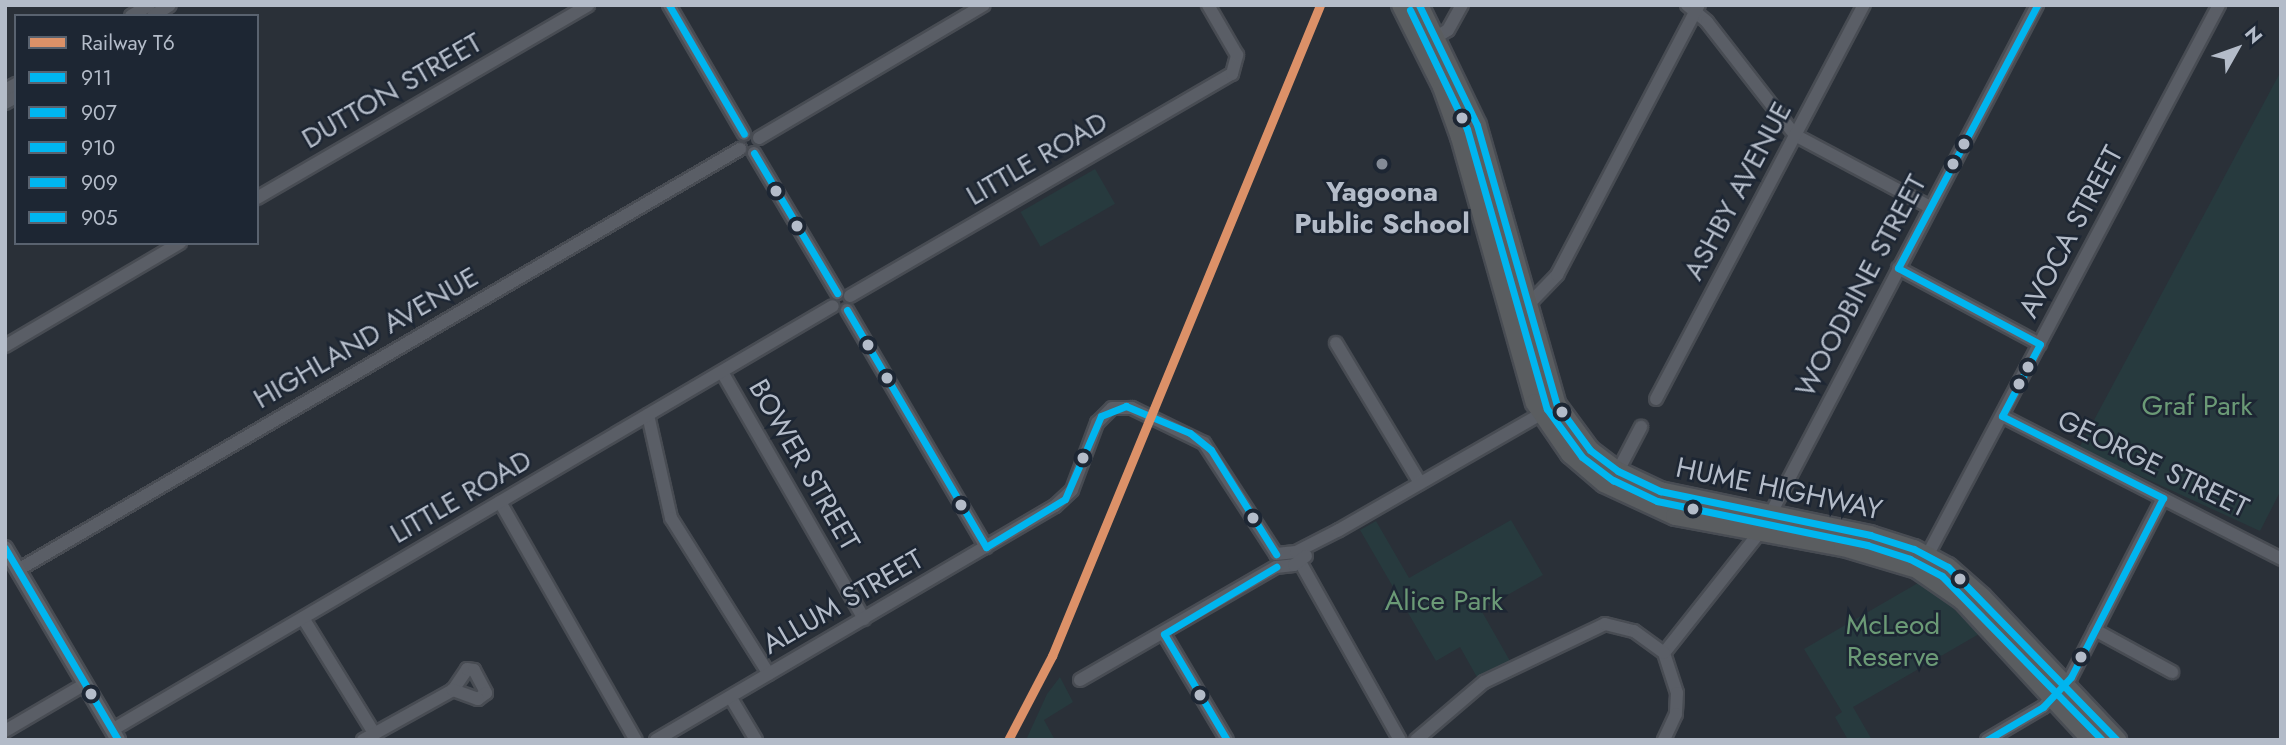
<!DOCTYPE html>
<html>
<head>
<meta charset="utf-8">
<style>
  body { margin:0 }
  #map { position:relative; width:2286px; height:745px; overflow:hidden; background:#2a3038; font-family:Jost,sans-serif }
  div>[style] { position:absolute }
  [style*='--x'] { left:calc(var(--x)*1px); top:calc(var(--y)*1px); width:calc(var(--w)*1px); rotate:calc(var(--a)*1deg) }
  .green>* { inset:0; background:#273a3e; transform-origin:0 0 }
  .roads { filter:drop-shadow(2px 0 #484c53) drop-shadow(-2px 0 #484c53) drop-shadow(0 2px #484c53) drop-shadow(0 -2px #484c53) }
  .minor>* { height:12px; margin:-6px; padding:0 6px; transform-origin:6px; border-radius:6px; background:#5a5e66 }
  .major>* { height:14px; margin:-7px; padding:0 7px; transform-origin:7px; border-radius:7px; background:#5c6168 }
  .highway>* { height:18px; margin:-9px; padding:0 9px; transform-origin:9px; border-radius:9px; background:#5a5d60 }
  .bus-1>* { height:7px; margin:-3.5px; padding:0 3.5px; transform-origin:3.5px; border-radius:3.5px; background:#00b5ef }
  .bus-2>* { height:7px; margin:-3.5px; padding:0 3.5px; transform-origin:3.5px; border-radius:3.5px; background:#00b5ef }
  .bus-3>* { height:7px; margin:-3.5px; padding:0 3.5px; transform-origin:3.5px; border-radius:3.5px; background:#00b5ef }
  .bus-4>* { height:7px; margin:-3.5px; padding:0 3.5px; transform-origin:3.5px; border-radius:3.5px; background:#00b5ef }
  .bus-5>* { height:7px; margin:-3.5px; padding:0 3.5px; transform-origin:3.5px; border-radius:3.5px; background:#00b5ef }
  .rail-1>* { height:9px; margin:-4.5px; padding:0 4.5px; transform-origin:4.5px; border-radius:4.5px; background:#dc9168 }
  .dots>* { width:19px; height:19px; translate:-50% -50%; box-sizing:border-box; border:4px solid #1d2633; border-radius:50% }
  span { translate:-50% -50%; white-space:nowrap; text-align:center; line-height:1.15; -webkit-text-stroke:5px #1d2633; paint-order:stroke }
  .street-label { font-size:28px; color:#b4bcc9 }
  .poi-label { font-size:28px; color:#b4bcc9; font-weight:700 }
  .park-label { font-size:28px; color:#6b9a76 }
  .frame { position:absolute; inset:0; border:7px solid #b4bcc9; pointer-events:none }
  .legend { position:absolute; left:14px; top:14px; width:245px; height:231px; box-sizing:border-box; background:#1d2633; border:2px solid #59626f; margin:0; padding:9px 12px; list-style:none; font-size:21px; color:#b4bcc9 }
  .legend li { display:flex; align-items:center; gap:14px; height:35px }
  .legend b { width:35px; border:2px solid #59626f }
  .north { position:absolute; left:2202px; top:14px; width:70px; height:70px; -webkit-text-stroke:5px #1d2633; paint-order:stroke; rotate:50deg; font-size:19px; font-weight:700; line-height:28px; text-align:center; color:#b4bcc9 }
  .north::after { content:''; display:block; margin:auto; width:24px; height:32px; background:#b4bcc9; clip-path:polygon(50% 0,100% 100%,50% 72%,0 100%) }
</style>
</head>
<body>
<div id="map">
  <div class="green">
    <i style="clip-path:polygon(2281px 71px,2281px 490px,2260px 531px,2079px 448px)"></i>
    <i style="left:1095px;top:169px;width:40px;height:86px;rotate:60deg"></i>
    <i style="clip-path:polygon(1511px 520px,1543px 575px,1481px 610px,1510px 661px,1478px 679px,1460px 647px,1436px 661px,1360px 530px,1376px 521px,1409px 578px)"></i>
    <i style="clip-path:polygon(1918px 583px,1945px 600px,1979px 634px,1853px 707px,1872px 740px,1848px 740px,1835px 717px,1842px 712px,1804px 649px)"></i>
    <i style="clip-path:polygon(1060px 677px,1073px 702px,1044px 720px,1055px 740px,1026px 740px,1047px 694px)"></i>
  </div>
  <div class="roads">
    <div class="minor">
      <i style="--x:669;--y:5;--w:149;--a:59.8"></i>
      <i style="--x:1687;--y:5;--w:26;--a:40"></i>
      <i style="--x:1707;--y:22;--w:143;--a:52.1"></i>
      <i style="--x:1795;--y:135;--w:153;--a:28.1"></i>
      <i style="--x:131;--y:16;--w:21;--a:-31"></i>
      <i style="--x:153;--y:16;--w:20;--a:-33"></i>
      <i style="--x:1428;--y:42;--w:23;--a:-31"></i>
      <i style="--x:1448;--y:30;--w:29;--a:-61"></i>
      <i style="--x:5;--y:90;--w:13;--a:-29"></i>
      <i style="--x:5;--y:103;--w:13;--a:-29"></i>
      <i style="--x:759;--y:138;--w:261;--a:-30.6"></i>
      <i style="--x:754;--y:153;--w:163;--a:59.3"></i>
      <i style="--x:257;--y:198;--w:383;--a:-30.2"></i>
      <i style="--x:1898;--y:268;--w:161;--a:28.2"></i>
      <i style="--x:850;--y:296;--w:442;--a:-30.2"></i>
      <i style="--x:1232;--y:74;--w:20;--a:-75"></i>
      <i style="--x:1237;--y:55;--w:58;--a:-120.1"></i>
      <i style="--x:1526;--y:307;--w:45;--a:-45.9"></i>
      <i style="--x:1557;--y:275;--w:305;--a:-62.3"></i>
      <i style="--x:847;--y:310;--w:275;--a:59.6"></i>
      <i style="--x:1336;--y:343;--w:163;--a:59"></i>
      <i style="--x:5;--y:346;--w:203;--a:-30.5"></i>
      <i style="--x:722;--y:372;--w:285;--a:60.1"></i>
      <i style="--x:1656;--y:399;--w:446;--a:-62.2"></i>
      <i style="--x:648;--y:415;--w:106;--a:77.4"></i>
      <i style="--x:671;--y:518;--w:184;--a:57.9"></i>
      <i style="--x:2002;--y:416;--w:314;--a:27.1"></i>
      <i style="--x:1618;--y:471;--w:50;--a:-62.4"></i>
      <i style="--x:500;--y:502;--w:274;--a:60.3"></i>
      <i style="--x:1770;--y:515;--w:576;--a:-62.37"></i>
      <i style="--x:1276;--y:554;--w:20;--a:-6"></i>
      <i style="--x:1296;--y:552;--w:48;--a:-27.1"></i>
      <i style="--x:1339;--y:530;--w:241;--a:-29.9"></i>
      <i style="--x:1927;--y:556;--w:624;--a:-62.08"></i>
      <i style="--x:1300;--y:562;--w:204;--a:60.7"></i>
      <i style="--x:1276;--y:567;--w:18;--a:-6"></i>
      <i style="--x:1294;--y:565;--w:15;--a:-37"></i>
      <i style="--x:18;--y:570;--w:836;--a:-30.25"></i>
      <i style="--x:303;--y:618;--w:135;--a:58.3"></i>
      <i style="--x:2095;--y:630;--w:88;--a:28.6"></i>
      <i style="--x:1164;--y:634;--w:123;--a:59.3"></i>
      <i style="--x:1664;--y:653;--w:154;--a:-51.6"></i>
      <i style="--x:1664;--y:653;--w:42;--a:72"></i>
      <i style="--x:1677;--y:693;--w:21;--a:93"></i>
      <i style="--x:1676;--y:714;--w:29;--a:115"></i>
      <i style="--x:1080;--y:680;--w:226;--a:-30"></i>
      <i style="--x:731;--y:698;--w:49;--a:59.2"></i>
      <i style="--x:112;--y:730;--w:836;--a:-30.46"></i>
      <i style="--x:5;--y:731;--w:93;--a:-30.4"></i>
      <i style="--x:363;--y:740;--w:103;--a:-29.1"></i>
      <i style="--x:453;--y:690;--w:25;--a:-56"></i>
      <i style="--x:467;--y:669;--w:7;--a:8"></i>
      <i style="--x:474;--y:670;--w:26;--a:62"></i>
      <i style="--x:486;--y:693;--w:10;--a:143"></i>
      <i style="--x:478;--y:699;--w:27;--a:-160"></i>
      <i style="--x:656;--y:740;--w:463;--a:-30.4"></i>
      <i style="--x:1055;--y:506;--w:23;--a:-43"></i>
      <i style="--x:1072;--y:490;--w:72;--a:-69.5"></i>
      <i style="--x:1097;--y:423;--w:21;--a:-45"></i>
      <i style="--x:1112;--y:408;--w:20;--a:0"></i>
      <i style="--x:1132;--y:408;--w:80;--a:25.9"></i>
      <i style="--x:1204;--y:443;--w:132;--a:57"></i>
      <i style="--x:1416;--y:740;--w:89;--a:-40.5"></i>
      <i style="--x:1484;--y:682;--w:134;--a:-25.6"></i>
      <i style="--x:1605;--y:624;--w:30;--a:14"></i>
      <i style="--x:1634;--y:631;--w:37;--a:36"></i>
      <i style="--x:1987;--y:740;--w:65;--a:-30.5"></i>
      <i style="--x:2043;--y:707;--w:41;--a:-47"></i>
      <i style="--x:2071;--y:677;--w:201;--a:-62.8"></i>
    </div>
    <div class="major">
      <i style="--x:5;--y:548;--w:223;--a:59.5"></i>
    </div>
    <div class="highway">
      <i style="--x:1401;--y:5;--w:92;--a:63.4"></i>
      <i style="--x:1442;--y:87;--w:53;--a:70.2"></i>
      <i style="--x:1460;--y:137;--w:276;--a:74.3"></i>
      <i style="--x:1535;--y:403;--w:62;--a:55.5"></i>
      <i style="--x:1570;--y:454;--w:45;--a:40.5"></i>
      <i style="--x:1604;--y:483;--w:78;--a:24.9"></i>
      <i style="--x:1675;--y:516;--w:171;--a:10.5"></i>
      <i style="--x:1843;--y:547;--w:77;--a:16.6"></i>
      <i style="--x:1917;--y:569;--w:55;--a:34.6"></i>
      <i style="--x:1962;--y:600;--w:190;--a:47.3"></i>
      <i style="--x:1419;--y:5;--w:133;--a:64.2"></i>
      <i style="--x:1477;--y:125;--w:291;--a:74.1"></i>
      <i style="--x:1557;--y:405;--w:56;--a:53.7"></i>
      <i style="--x:1590;--y:450;--w:35;--a:37"></i>
      <i style="--x:1618;--y:471;--w:47;--a:25.5"></i>
      <i style="--x:1660;--y:491;--w:215;--a:11.8"></i>
      <i style="--x:1870;--y:535;--w:46;--a:17.7"></i>
      <i style="--x:1914;--y:549;--w:38;--a:28"></i>
      <i style="--x:1948;--y:567;--w:45;--a:41.4"></i>
      <i style="--x:1982;--y:597;--w:197;--a:46.6"></i>
    </div>
  </div>
  <div class="bus-1">
    <i style="--x:669;--y:5;--w:149;--a:59.8"></i>
    <i style="--x:754;--y:153;--w:163;--a:59.3"></i>
    <i style="--x:847;--y:310;--w:275;--a:59.6"></i>
    <i style="--x:986;--y:547;--w:92;--a:-31.3"></i>
    <i style="--x:1065;--y:499;--w:90;--a:-66.6"></i>
    <i style="--x:1101;--y:416;--w:27;--a:-22"></i>
    <i style="--x:1126;--y:406;--w:69;--a:22.9"></i>
    <i style="--x:1190;--y:433;--w:27;--a:39"></i>
    <i style="--x:1211;--y:450;--w:123;--a:58"></i>
    <i style="--x:1164;--y:634;--w:131;--a:-30.9"></i>
    <i style="--x:1164;--y:634;--w:123;--a:59.3"></i>
  </div>
  <div class="bus-2">
    <i style="--x:1419;--y:5;--w:133;--a:64.2"></i>
    <i style="--x:1477;--y:125;--w:291;--a:74.1"></i>
    <i style="--x:1557;--y:405;--w:56;--a:53.7"></i>
    <i style="--x:1590;--y:450;--w:35;--a:37"></i>
    <i style="--x:1618;--y:471;--w:47;--a:25.5"></i>
    <i style="--x:1660;--y:491;--w:215;--a:11.8"></i>
    <i style="--x:1870;--y:535;--w:46;--a:17.7"></i>
    <i style="--x:1914;--y:549;--w:38;--a:28"></i>
    <i style="--x:1948;--y:567;--w:242;--a:45.7"></i>
  </div>
  <div class="bus-3">
    <i style="--x:1410;--y:10;--w:132;--a:64.4"></i>
    <i style="--x:1467;--y:129;--w:291;--a:74.1"></i>
    <i style="--x:1547;--y:409;--w:59;--a:53.9"></i>
    <i style="--x:1582;--y:457;--w:39;--a:37"></i>
    <i style="--x:1613;--y:480;--w:49;--a:25.5"></i>
    <i style="--x:1657;--y:501;--w:215;--a:11.8"></i>
    <i style="--x:1867;--y:545;--w:45;--a:18"></i>
    <i style="--x:1910;--y:559;--w:36;--a:28"></i>
    <i style="--x:1942;--y:576;--w:229;--a:45.7"></i>
  </div>
  <div class="bus-4">
    <i style="--x:1898;--y:268;--w:297;--a:-62.1"></i>
    <i style="--x:1898;--y:268;--w:161;--a:28.2"></i>
    <i style="--x:2002;--y:416;--w:181;--a:27"></i>
    <i style="--x:2002;--y:416;--w:81;--a:-62.2"></i>
    <i style="--x:1987;--y:740;--w:65;--a:-30.5"></i>
    <i style="--x:2043;--y:707;--w:41;--a:-47"></i>
    <i style="--x:2071;--y:677;--w:201;--a:-62.8"></i>
  </div>
  <div class="bus-5">
    <i style="--x:5;--y:548;--w:223;--a:59.5"></i>
  </div>
  <div class="rail-1">
    <i style="--x:1008;--y:740;--w:95;--a:-62.4"></i>
    <i style="--x:1052;--y:656;--w:704;--a:-67.62"></i>
  </div>
  <div class="dots">
    <i style="left:1462px;top:118px;background:#b4bcc9"></i>
    <i style="left:1964px;top:144px;background:#b4bcc9"></i>
    <i style="left:1382px;top:164px;background:#848b96"></i>
    <i style="left:1953px;top:164px;background:#b4bcc9"></i>
    <i style="left:776px;top:191px;background:#b4bcc9"></i>
    <i style="left:797px;top:226px;background:#b4bcc9"></i>
    <i style="left:868px;top:345px;background:#b4bcc9"></i>
    <i style="left:2028px;top:367px;background:#b4bcc9"></i>
    <i style="left:887px;top:378px;background:#b4bcc9"></i>
    <i style="left:2019px;top:384px;background:#b4bcc9"></i>
    <i style="left:1562px;top:412px;background:#b4bcc9"></i>
    <i style="left:1083px;top:458px;background:#b4bcc9"></i>
    <i style="left:961px;top:505px;background:#b4bcc9"></i>
    <i style="left:1693px;top:509px;background:#b4bcc9"></i>
    <i style="left:1253px;top:518px;background:#b4bcc9"></i>
    <i style="left:1960px;top:579px;background:#b4bcc9"></i>
    <i style="left:2081px;top:657px;background:#b4bcc9"></i>
    <i style="left:91px;top:694px;background:#b4bcc9"></i>
    <i style="left:1200px;top:695px;background:#b4bcc9"></i>
  </div>
  <div class="street-label">
    <span style="left:392px;top:91px;rotate:-30deg">DUTTON STREET</span>
    <span style="left:1037px;top:159px;rotate:-30deg">LITTLE ROAD</span>
    <span style="left:1738px;top:191px;rotate:-62deg">ASHBY AVENUE</span>
    <span style="left:2071px;top:232px;rotate:-62deg">AVOCA STREET</span>
    <span style="left:1861px;top:286px;rotate:-62deg">WOODBINE STREET</span>
    <span style="left:366px;top:338px;rotate:-30deg">HIGHLAND AVENUE</span>
    <span style="left:2153px;top:464px;rotate:26deg">GEORGE STREET</span>
    <span style="left:804px;top:465px;rotate:60deg">BOWER STREET</span>
    <span style="left:1779px;top:489px;rotate:12deg">HUME HIGHWAY</span>
    <span style="left:461px;top:497px;rotate:-30deg">LITTLE ROAD</span>
    <span style="left:843px;top:602px;rotate:-30deg">ALLUM STREET</span>
  </div>
  <div class="poi-label">
    <span style="left:1382px;top:208px">Yagoona<br>Public School</span>
  </div>
  <div class="park-label">
    <span style="left:2197px;top:406px">Graf Park</span>
    <span style="left:1444px;top:601px">Alice Park</span>
    <span style="left:1893px;top:641px">McLeod<br>Reserve</span>
  </div>
  <div class="frame"></div>
  <ul class="legend">
  <li><b style="height:9px;background:#dc9168"></b>Railway T6</li>
  <li><b style="height:9px;background:#00b5ef"></b>911</li>
  <li><b style="height:9px;background:#00b5ef"></b>907</li>
  <li><b style="height:9px;background:#00b5ef"></b>910</li>
  <li><b style="height:9px;background:#00b5ef"></b>909</li>
  <li><b style="height:9px;background:#00b5ef"></b>905</li>
  </ul>
  <div class="north">N</div>
</div>
</body>
</html>
